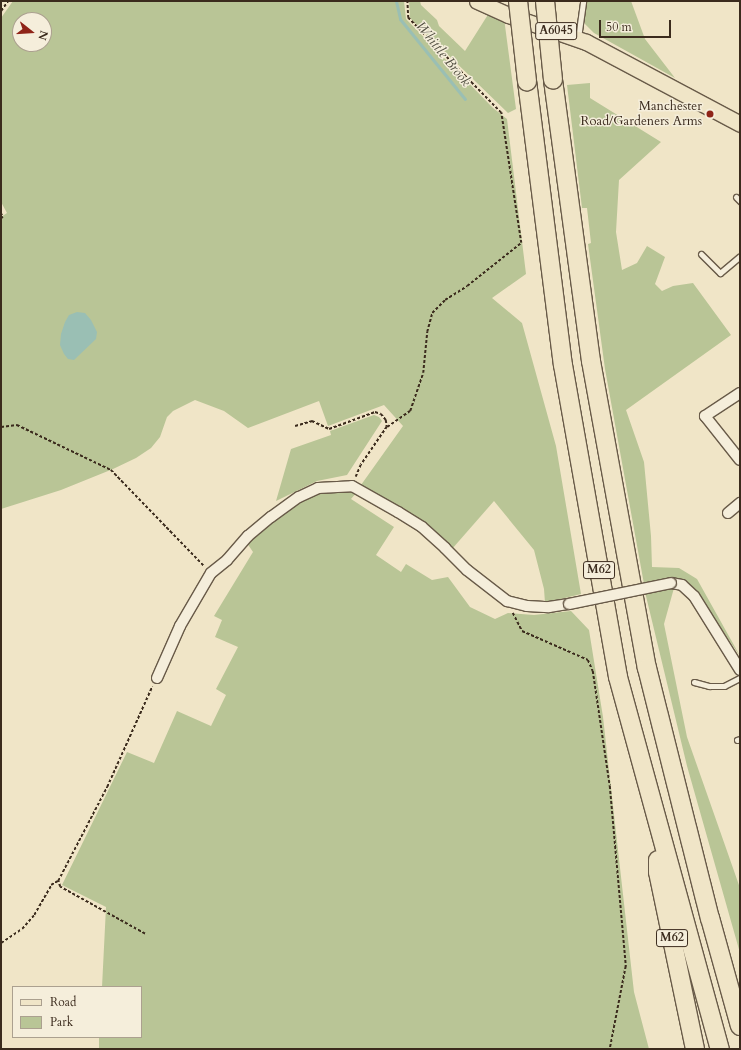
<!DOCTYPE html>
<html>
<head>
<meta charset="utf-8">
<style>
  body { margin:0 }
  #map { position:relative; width:741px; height:1050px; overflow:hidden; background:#f0e5c7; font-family:Cardo,serif }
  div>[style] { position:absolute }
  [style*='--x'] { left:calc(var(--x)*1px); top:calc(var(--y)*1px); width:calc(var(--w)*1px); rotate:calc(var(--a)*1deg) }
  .green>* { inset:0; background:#b9c596 }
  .water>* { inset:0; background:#9abfb4 }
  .stream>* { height:3px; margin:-1.5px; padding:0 1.5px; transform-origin:1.5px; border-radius:1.5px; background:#9abfb4 }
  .path>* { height:1.5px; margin-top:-0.75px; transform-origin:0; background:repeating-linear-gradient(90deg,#3b2b1d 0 3px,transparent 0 5px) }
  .roads { filter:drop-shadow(1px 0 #685a48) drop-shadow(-1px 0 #685a48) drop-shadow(0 1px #685a48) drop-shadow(0 -1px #685a48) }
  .lane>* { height:5px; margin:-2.5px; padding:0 2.5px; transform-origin:2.5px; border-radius:2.5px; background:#f5eedb }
  .street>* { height:10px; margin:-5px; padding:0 5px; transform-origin:5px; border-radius:5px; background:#f5eedb }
  .primary>* { height:15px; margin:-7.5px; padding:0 7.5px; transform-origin:7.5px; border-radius:7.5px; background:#f0e5c7 }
  .highway>* { height:18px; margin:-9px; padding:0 9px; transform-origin:9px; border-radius:9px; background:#f0e5c7 }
  .bridges { filter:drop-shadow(1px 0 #685a48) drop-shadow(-1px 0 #685a48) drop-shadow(0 1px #685a48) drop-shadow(0 -1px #685a48) }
  .street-bridge>* { height:10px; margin:-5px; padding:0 5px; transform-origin:5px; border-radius:5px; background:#f5eedb }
  .highway-bridge>* { height:18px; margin:-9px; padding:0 9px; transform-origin:9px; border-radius:9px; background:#f0e5c7 }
  .dots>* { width:11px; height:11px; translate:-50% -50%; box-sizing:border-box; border:2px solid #f5eedb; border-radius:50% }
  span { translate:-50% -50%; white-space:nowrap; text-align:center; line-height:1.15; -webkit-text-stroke:3px #f5eedb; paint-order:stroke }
  .shield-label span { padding:1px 3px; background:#f5eedb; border:1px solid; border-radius:3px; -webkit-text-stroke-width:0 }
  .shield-label { font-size:12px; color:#3b2b1d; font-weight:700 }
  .poi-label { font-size:13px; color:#3b2b1d }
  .right { translate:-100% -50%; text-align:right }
  .water-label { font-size:14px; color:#535043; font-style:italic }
  .frame { position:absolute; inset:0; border:2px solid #3b2b1d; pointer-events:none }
  .legend { position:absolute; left:12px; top:986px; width:130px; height:52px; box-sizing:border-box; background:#f5eedb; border:1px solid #aba08f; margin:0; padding:5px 7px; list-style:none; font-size:12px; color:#3b2b1d }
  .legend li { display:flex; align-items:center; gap:8px; height:20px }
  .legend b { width:20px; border:1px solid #aba08f }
  .north { position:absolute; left:12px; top:12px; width:40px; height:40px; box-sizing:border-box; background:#f5eedb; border:1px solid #aba08f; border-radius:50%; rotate:107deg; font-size:11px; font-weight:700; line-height:16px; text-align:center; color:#3b2b1d }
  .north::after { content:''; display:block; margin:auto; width:14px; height:18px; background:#8f2418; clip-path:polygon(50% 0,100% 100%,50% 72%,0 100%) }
  .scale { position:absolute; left:599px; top:20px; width:72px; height:18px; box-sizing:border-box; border:2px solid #3b2b1d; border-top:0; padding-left:5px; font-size:12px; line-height:14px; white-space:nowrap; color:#3b2b1d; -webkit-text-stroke:3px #f5eedb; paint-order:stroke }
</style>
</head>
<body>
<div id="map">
  <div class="green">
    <i style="clip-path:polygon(evenodd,13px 1px,404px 1px,406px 19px,493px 108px,507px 119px,526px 274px,492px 298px,522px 323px,556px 446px,581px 594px,545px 603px,544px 589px,534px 550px,494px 501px,452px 549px,361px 485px,403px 426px,384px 405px,328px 426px,319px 401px,248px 428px,224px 411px,195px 400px,173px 411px,167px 417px,160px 437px,151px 448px,136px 458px,113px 469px,61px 490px,1px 509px,1px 217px,7px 213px,1px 202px,1px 18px,13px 1px,20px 20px,44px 20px,44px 44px,20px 44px,20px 20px)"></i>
    <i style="clip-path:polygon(409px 1px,420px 1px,421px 5px,437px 20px,439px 26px,465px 51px,489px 13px,504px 18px,516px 109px,508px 113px,410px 18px)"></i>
    <i style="clip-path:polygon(586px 1px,631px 1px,645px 39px,675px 78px,594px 33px,585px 24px,584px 11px)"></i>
    <i style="clip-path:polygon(590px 83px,590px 98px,661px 142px,619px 180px,616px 232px,622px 270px,637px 263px,647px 246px,665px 257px,655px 284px,662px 291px,673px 286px,693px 283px,731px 335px,626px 410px,644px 462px,651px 536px,652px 567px,679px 568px,697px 579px,740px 656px,693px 588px,683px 581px,644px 584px,605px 369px,588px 244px,591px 243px,587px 208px,582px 208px,567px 85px)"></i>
    <i style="clip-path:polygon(374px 415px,379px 417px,382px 421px,347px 475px,317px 481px,276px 501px,291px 449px,331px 435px,330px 431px)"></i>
    <i style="clip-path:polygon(340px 491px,356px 493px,351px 499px,394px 527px,376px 555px,401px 572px,406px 564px,432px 580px,448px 577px,470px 607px,495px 619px,508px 613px,534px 615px,571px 611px,589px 630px,603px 717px,634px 992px,649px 1049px,99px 1049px,99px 1037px,141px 1037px,141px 987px,102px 987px,106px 907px,62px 885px,127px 752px,154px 763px,177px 711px,211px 726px,226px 695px,216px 689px,238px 647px,215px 637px,222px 620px,214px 616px,253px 552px,247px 543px,286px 512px,315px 494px)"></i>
    <i style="clip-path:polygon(671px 586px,674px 588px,664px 624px,687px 737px,740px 888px,740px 953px,687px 766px,645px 592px)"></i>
  </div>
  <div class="water">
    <i style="clip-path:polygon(77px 312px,85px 313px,91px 320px,97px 332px,96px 339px,74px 360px,68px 359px,64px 354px,60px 345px,61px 334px,65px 322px,69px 315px)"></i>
  </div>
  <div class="stream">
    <i style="--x:396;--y:1;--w:18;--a:77"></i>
    <i style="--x:400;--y:19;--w:103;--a:50.9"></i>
  </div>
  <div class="path">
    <i style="--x:1;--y:11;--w:12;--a:-55"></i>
    <i style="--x:1;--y:213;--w:4;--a:63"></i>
    <i style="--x:3;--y:217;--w:3;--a:135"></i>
    <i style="--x:295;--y:426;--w:18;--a:-16"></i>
    <i style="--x:312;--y:421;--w:19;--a:25"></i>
    <i style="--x:329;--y:429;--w:49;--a:-20.3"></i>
    <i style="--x:375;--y:412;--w:6;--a:18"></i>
    <i style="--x:381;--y:414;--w:8;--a:50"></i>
    <i style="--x:386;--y:420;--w:7;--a:82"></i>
    <i style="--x:387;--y:427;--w:46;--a:124.4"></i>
    <i style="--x:361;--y:465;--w:13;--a:113"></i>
    <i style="--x:1;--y:427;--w:16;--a:-7"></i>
    <i style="--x:17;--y:425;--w:104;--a:25.6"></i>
    <i style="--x:111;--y:470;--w:134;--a:45.9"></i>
    <i style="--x:387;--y:427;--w:28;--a:-35"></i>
    <i style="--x:410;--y:411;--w:40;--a:-71.1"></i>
    <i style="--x:423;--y:373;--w:41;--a:-84.4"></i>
    <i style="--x:427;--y:332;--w:20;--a:-75"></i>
    <i style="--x:432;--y:313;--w:18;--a:-45"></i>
    <i style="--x:445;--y:300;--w:26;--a:-32"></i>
    <i style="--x:467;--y:286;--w:69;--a:-38.5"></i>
    <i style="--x:521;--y:243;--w:132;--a:-98.7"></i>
    <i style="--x:501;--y:113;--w:133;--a:-134.4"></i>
    <i style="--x:408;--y:18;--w:17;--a:-93"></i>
    <i style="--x:513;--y:613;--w:20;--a:63"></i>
    <i style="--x:522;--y:631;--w:72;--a:23.7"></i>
    <i style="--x:588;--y:660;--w:12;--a:66"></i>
    <i style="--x:593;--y:671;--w:116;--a:81.6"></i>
    <i style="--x:610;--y:786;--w:181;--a:84.9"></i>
    <i style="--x:626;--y:966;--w:85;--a:100.9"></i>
    <i style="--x:145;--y:934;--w:97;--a:-151.1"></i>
    <i style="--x:60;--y:887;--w:6;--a:-108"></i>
    <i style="--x:58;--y:881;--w:106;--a:-62.5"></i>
    <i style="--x:107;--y:787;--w:110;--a:-65.8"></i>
    <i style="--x:1;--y:943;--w:25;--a:-34"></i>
    <i style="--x:22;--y:929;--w:18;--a:-49"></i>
    <i style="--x:34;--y:915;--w:34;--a:-60"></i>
    <i style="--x:51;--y:885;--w:8;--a:-30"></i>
  </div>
  <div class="roads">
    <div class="lane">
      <i style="--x:578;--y:38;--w:37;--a:-82"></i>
      <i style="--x:736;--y:197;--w:6;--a:45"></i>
      <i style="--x:701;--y:254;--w:27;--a:45"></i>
      <i style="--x:720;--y:273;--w:26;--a:-40"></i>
      <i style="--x:694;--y:682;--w:16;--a:15"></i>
      <i style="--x:709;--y:686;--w:15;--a:0"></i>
      <i style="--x:724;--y:686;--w:18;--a:-27"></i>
      <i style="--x:737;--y:740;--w:3;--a:-18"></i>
    </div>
    <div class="street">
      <i style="--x:740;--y:393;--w:42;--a:146.7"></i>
      <i style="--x:705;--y:416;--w:56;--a:51.5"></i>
      <i style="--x:728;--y:513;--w:16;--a:-40"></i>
      <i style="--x:671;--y:583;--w:11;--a:10"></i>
      <i style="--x:682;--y:585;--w:16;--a:43"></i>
      <i style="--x:694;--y:596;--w:87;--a:58.1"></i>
      <i style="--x:157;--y:678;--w:57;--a:-66.1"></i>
      <i style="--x:180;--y:626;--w:61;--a:-59.7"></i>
      <i style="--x:211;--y:573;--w:21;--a:-39"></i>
      <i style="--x:227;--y:560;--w:32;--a:-49"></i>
      <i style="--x:248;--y:536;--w:30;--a:-40"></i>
      <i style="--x:271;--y:517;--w:34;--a:-36"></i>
      <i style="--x:299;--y:497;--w:21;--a:-25"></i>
      <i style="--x:318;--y:488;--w:34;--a:-3"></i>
      <i style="--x:352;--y:486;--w:53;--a:29.5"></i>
      <i style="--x:398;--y:512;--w:28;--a:32"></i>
      <i style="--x:422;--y:527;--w:31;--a:42"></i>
      <i style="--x:445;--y:548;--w:31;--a:45"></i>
      <i style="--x:467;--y:570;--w:51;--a:37.8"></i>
      <i style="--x:507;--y:601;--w:21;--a:14"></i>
      <i style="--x:527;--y:606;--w:22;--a:3"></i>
      <i style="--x:549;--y:607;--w:20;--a:-9"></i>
    </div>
    <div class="primary">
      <i style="--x:477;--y:1;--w:34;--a:24"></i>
      <i style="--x:508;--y:15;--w:83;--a:19.1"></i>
      <i style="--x:586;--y:42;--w:174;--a:28"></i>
    </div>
    <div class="highway">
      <i style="--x:553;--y:80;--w:284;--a:82.3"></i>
      <i style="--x:591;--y:361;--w:312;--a:79.7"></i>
      <i style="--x:647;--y:668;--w:258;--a:75.9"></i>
      <i style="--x:710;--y:918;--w:112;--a:74.5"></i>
      <i style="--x:527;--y:81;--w:286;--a:82.8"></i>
      <i style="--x:563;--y:365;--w:317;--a:80"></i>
      <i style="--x:618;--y:677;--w:386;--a:74.7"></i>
      <i style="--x:658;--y:860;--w:12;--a:90"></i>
      <i style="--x:658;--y:872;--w:181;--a:78.2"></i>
    </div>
  </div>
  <div class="bridges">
    <div class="street-bridge">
      <i style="--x:569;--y:604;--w:104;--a:-11.6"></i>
    </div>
    <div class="highway-bridge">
      <i style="--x:518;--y:1;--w:81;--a:83.6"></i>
      <i style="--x:545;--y:1;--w:79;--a:84.2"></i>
    </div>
  </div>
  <div class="dots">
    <i style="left:710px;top:114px;background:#8f2418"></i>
  </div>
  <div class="shield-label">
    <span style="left:556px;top:31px">A6045</span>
    <span style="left:599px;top:570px">M62</span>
    <span style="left:672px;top:938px">M62</span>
  </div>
  <div class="poi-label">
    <span class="right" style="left:702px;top:114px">Manchester<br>Road/Gardeners Arms</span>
  </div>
  <div class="water-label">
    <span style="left:443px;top:54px;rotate:51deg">Whittle Brook</span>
  </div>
  <div class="frame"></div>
  <ul class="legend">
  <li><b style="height:5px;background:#f0e5c7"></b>Road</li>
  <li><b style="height:11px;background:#b9c596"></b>Park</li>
  </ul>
  <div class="north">N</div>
  <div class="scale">50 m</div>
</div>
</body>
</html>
